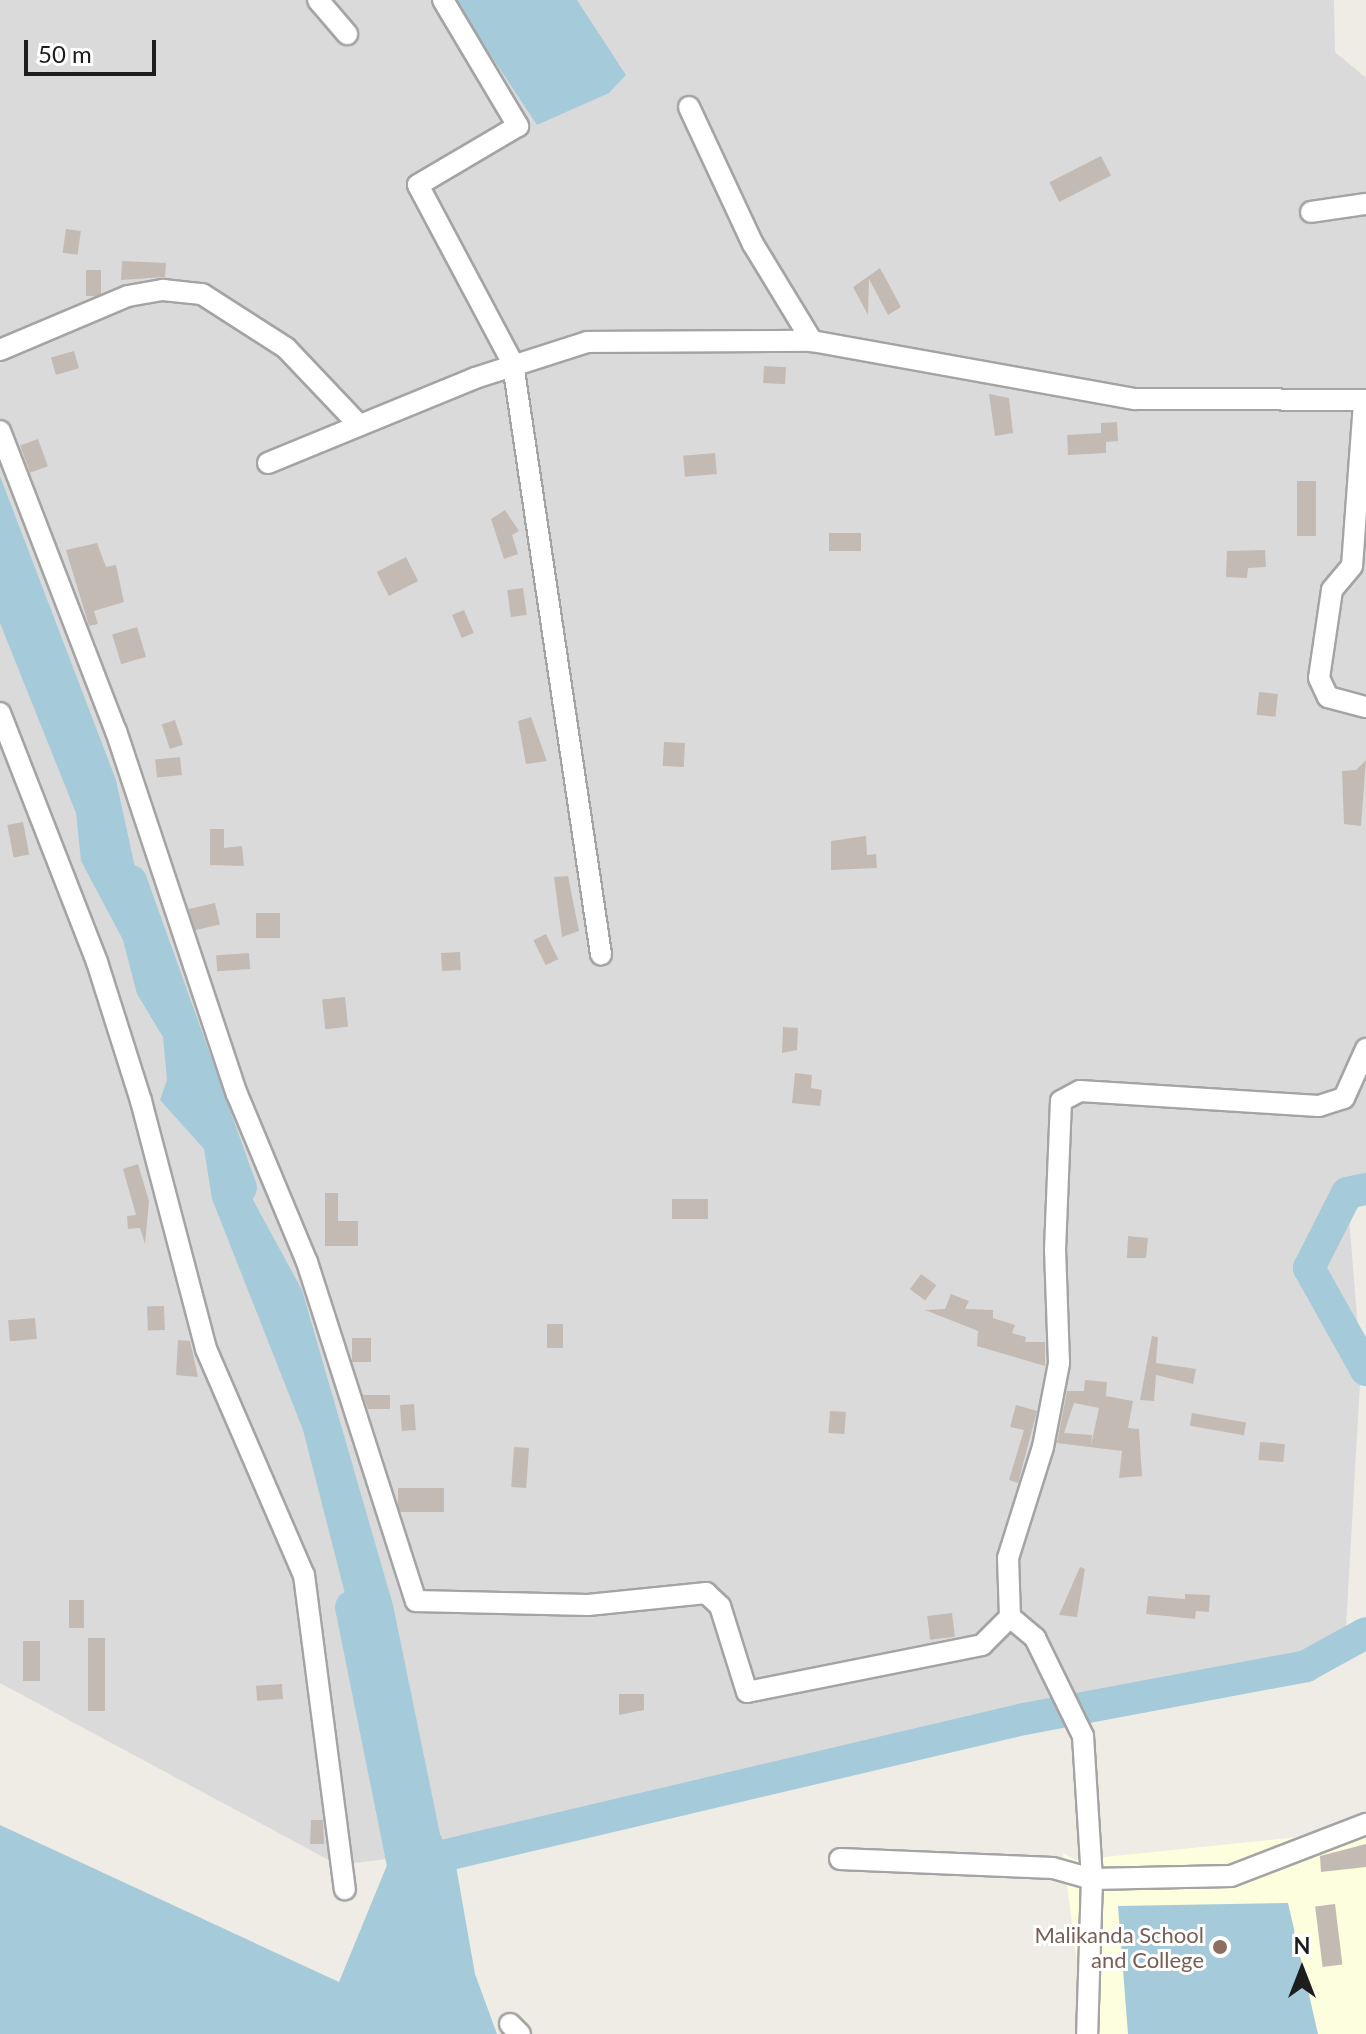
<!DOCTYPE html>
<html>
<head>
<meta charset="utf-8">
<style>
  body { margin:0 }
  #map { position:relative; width:1366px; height:2034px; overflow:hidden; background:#eeece4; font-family:Lato,sans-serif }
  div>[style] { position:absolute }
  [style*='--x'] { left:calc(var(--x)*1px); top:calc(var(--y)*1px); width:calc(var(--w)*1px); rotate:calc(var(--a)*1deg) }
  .residential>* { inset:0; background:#dbdada }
  .education>* { inset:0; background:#fcfedd }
  .water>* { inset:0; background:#a5cbdb }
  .river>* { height:32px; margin:-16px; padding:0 16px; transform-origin:16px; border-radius:16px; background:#a5cbdb }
  .building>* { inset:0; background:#c3bbb3; transform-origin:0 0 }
  .roads { filter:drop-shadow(2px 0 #a4a4a4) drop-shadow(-2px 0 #a4a4a4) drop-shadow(0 2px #a4a4a4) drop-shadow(0 -2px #a4a4a4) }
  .minor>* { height:20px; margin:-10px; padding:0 10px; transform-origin:10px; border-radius:10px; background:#fff }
  .dots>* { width:22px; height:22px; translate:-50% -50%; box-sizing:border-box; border:4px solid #fff; border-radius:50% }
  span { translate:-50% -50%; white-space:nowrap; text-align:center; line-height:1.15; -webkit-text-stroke:6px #fff; paint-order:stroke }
  .education-label { font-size:22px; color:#785e54 }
  .right { translate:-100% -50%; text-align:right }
  .north { position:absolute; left:1262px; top:1930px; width:80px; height:80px; -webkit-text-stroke:6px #fff; paint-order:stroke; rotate:0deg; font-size:22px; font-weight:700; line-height:32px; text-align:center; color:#1d1d1d }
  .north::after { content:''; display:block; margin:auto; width:28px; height:36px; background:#1d1d1d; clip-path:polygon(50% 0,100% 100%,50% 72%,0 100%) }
  .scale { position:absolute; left:24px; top:40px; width:132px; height:36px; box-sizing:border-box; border:4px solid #1d1d1d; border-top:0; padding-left:10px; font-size:24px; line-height:28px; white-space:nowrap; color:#1d1d1d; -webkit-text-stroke:6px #fff; paint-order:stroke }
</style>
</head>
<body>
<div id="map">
  <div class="residential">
    <i style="clip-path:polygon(0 0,1334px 0,1335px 52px,1366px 78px,1366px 1173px,1347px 1193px,1361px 1366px,1345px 1644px,467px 1849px,338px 1865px,0 1683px)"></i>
  </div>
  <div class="education">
    <i style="clip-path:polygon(1366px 1830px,1366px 2034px,1086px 2034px,1063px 1853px,1075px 1860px)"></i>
  </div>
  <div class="water">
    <i style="clip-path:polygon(454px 0,577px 0,626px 75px,609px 93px,537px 125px)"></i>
    <i style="clip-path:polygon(0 476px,116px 780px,147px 923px,227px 1152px,302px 1290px,393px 1605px,440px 1834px,456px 1866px,475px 1974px,497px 2034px,0 2034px,0 1825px,339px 1982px,399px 1836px,394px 1785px,303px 1430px,212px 1199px,204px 1149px,160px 1100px,167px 1080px,163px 1037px,137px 994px,123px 940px,81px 861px,76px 813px,0 623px)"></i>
    <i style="clip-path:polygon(1288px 1903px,1318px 2034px,1128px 2034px,1118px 1906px)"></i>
  </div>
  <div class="river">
    <i style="--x:131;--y:881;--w:326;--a:70.3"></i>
    <i style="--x:1366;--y:1189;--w:19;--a:168"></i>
    <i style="--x:1347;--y:1193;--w:84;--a:116.9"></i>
    <i style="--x:1309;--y:1268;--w:117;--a:60.8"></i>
    <i style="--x:351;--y:1607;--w:278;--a:78.6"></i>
    <i style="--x:408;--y:1864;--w:633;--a:-13.25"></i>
    <i style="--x:1024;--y:1719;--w:287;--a:-10.6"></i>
    <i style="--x:1306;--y:1666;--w:68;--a:-28.8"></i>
  </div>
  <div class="building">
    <i style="left:1101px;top:156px;width:22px;height:58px;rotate:63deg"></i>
    <i style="left:66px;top:229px;width:15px;height:24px;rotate:8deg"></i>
    <i style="clip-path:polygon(122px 261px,166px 263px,165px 277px,121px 280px)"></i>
    <i style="clip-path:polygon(880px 268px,901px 307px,888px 315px,869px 279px,868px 315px,853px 287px)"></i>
    <i style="left:86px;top:270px;width:15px;height:26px"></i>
    <i style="left:74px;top:351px;width:18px;height:24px;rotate:74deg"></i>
    <i style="left:764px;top:366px;width:22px;height:17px;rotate:3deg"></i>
    <i style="clip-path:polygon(989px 394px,1009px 398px,1013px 433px,995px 436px)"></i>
    <i style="clip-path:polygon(1117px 422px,1118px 441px,1106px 442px,1106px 453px,1068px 455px,1067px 435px,1101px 433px,1101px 423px)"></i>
    <i style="left:38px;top:439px;width:29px;height:19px;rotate:70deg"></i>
    <i style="left:715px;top:453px;width:21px;height:32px;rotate:85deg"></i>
    <i style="left:1297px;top:481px;width:19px;height:55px"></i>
    <i style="clip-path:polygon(505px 510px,519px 531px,512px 535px,518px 554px,504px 559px,491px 519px)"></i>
    <i style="left:829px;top:533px;width:32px;height:18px"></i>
    <i style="clip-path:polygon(97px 543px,106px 567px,116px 565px,124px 602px,94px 611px,98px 624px,89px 626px,66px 550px)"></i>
    <i style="clip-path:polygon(1265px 550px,1266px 567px,1248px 568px,1247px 578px,1226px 577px,1227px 551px)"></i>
    <i style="left:406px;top:557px;width:27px;height:33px;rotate:63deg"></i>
    <i style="left:523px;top:588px;width:27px;height:16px;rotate:82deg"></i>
    <i style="left:464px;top:610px;width:25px;height:13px;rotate:67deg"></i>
    <i style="left:137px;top:627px;width:31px;height:26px;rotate:73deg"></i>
    <i style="left:1259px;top:692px;width:19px;height:23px;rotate:6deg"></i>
    <i style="clip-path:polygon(531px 717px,547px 761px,526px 764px,518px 721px)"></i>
    <i style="left:175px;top:720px;width:26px;height:14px;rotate:72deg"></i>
    <i style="left:664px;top:742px;width:21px;height:24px;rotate:3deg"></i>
    <i style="left:180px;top:757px;width:18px;height:25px;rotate:84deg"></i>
    <i style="clip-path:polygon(1366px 760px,1361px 826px,1344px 824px,1342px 771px,1356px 770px)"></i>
    <i style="left:23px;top:822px;width:33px;height:16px;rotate:79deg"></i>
    <i style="clip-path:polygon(210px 829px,224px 829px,224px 848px,242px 846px,244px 866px,210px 865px)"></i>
    <i style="clip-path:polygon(866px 836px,867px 855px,876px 854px,877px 868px,831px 870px,831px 841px)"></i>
    <i style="clip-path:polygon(568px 876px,579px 931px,562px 937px,554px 877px)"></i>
    <i style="left:215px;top:903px;width:22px;height:27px;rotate:77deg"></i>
    <i style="left:256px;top:913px;width:24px;height:25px"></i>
    <i style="left:546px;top:934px;width:28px;height:14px;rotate:64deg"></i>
    <i style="left:460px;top:952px;width:18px;height:19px;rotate:87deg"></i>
    <i style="left:249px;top:953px;width:16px;height:33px;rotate:86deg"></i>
    <i style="left:345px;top:997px;width:30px;height:23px;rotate:84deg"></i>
    <i style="clip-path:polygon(783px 1027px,798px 1028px,797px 1050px,782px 1053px)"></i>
    <i style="clip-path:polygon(795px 1073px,812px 1075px,811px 1088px,822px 1090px,820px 1106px,792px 1103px)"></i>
    <i style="clip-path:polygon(138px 1164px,149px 1201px,145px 1244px,140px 1228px,128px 1229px,127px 1216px,136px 1215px,123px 1169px)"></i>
    <i style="clip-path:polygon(325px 1193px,338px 1193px,338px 1221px,358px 1221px,358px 1246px,325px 1246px)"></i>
    <i style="left:672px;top:1199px;width:36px;height:20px"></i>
    <i style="clip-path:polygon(1128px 1236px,1148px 1238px,1146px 1258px,1127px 1258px)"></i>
    <i style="left:921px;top:1274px;width:19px;height:19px;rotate:36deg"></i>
    <i style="clip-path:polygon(951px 1294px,969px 1301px,965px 1309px,993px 1310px,993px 1318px,1015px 1325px,1012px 1333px,1026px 1337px,1025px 1342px,1045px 1342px,1045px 1366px,977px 1346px,978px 1331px,925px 1310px,945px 1309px)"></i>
    <i style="left:164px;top:1306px;width:24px;height:17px;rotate:88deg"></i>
    <i style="left:35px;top:1318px;width:21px;height:27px;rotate:85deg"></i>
    <i style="left:547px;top:1324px;width:16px;height:24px"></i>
    <i style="clip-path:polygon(1152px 1336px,1158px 1337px,1156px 1363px,1196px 1369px,1193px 1384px,1156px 1375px,1154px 1401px,1140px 1400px)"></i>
    <i style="left:352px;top:1338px;width:19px;height:24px"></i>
    <i style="clip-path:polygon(178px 1340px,190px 1341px,198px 1377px,176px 1375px)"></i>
    <i style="clip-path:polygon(evenodd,1085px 1380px,1107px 1382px,1106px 1396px,1133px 1401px,1128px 1428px,1139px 1429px,1142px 1476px,1119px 1478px,1122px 1451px,1057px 1443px,1067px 1391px,1084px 1391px,1085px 1380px,1074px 1403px,1099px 1408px,1091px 1445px,1092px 1435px,1064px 1433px,1074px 1403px)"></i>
    <i style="clip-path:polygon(363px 1395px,390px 1395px,390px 1409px,368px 1409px)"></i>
    <i style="left:414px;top:1404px;width:26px;height:14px;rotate:86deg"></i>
    <i style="clip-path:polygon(1016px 1405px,1037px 1411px,1018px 1483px,1009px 1480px,1024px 1430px,1010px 1427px)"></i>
    <i style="left:830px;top:1411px;width:16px;height:22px;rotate:4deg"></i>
    <i style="left:1192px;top:1413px;width:55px;height:13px;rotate:10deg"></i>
    <i style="left:1260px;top:1442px;width:25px;height:18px;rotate:5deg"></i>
    <i style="left:514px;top:1447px;width:15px;height:40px;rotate:4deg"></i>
    <i style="left:444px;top:1488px;width:24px;height:46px;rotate:90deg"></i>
    <i style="clip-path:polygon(1080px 1567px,1085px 1569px,1077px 1617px,1059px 1615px)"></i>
    <i style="clip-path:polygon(1185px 1594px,1210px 1595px,1209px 1612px,1196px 1611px,1195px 1619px,1146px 1614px,1148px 1596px,1185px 1599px)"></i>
    <i style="left:69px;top:1600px;width:15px;height:28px"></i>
    <i style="left:952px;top:1613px;width:24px;height:25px;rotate:83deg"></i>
    <i style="left:88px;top:1638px;width:17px;height:73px"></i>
    <i style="left:23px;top:1641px;width:17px;height:40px"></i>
    <i style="left:282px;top:1684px;width:15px;height:26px;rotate:86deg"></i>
    <i style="clip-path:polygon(619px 1694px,644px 1694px,644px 1710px,619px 1715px)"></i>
    <i style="clip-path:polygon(311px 1820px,323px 1820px,324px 1844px,310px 1844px)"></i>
    <i style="clip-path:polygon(1366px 1844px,1366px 1867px,1321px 1872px,1320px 1856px)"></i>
    <i style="left:1335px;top:1904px;width:61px;height:20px;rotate:83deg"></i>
  </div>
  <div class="roads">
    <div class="minor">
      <i style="--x:318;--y:0;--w:45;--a:49.5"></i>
      <i style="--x:443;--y:0;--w:147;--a:59.2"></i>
      <i style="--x:518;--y:126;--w:116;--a:149.5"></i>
      <i style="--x:418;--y:185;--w:203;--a:62"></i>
      <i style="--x:513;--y:364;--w:597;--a:81.52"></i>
      <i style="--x:689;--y:107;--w:151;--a:65"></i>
      <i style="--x:753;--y:244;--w:114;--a:58.7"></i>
      <i style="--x:1311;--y:212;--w:56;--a:-8.3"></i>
      <i style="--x:0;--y:350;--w:139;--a:-22.9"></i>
      <i style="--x:128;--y:296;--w:36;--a:-10"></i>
      <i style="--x:163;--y:290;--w:39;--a:6"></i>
      <i style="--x:202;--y:294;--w:100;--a:32.7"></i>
      <i style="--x:286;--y:348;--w:105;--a:46.5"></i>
      <i style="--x:1364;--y:403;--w:163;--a:94.2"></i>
      <i style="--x:1352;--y:566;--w:31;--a:130"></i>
      <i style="--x:1332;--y:590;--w:89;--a:98.4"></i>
      <i style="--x:1319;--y:678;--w:21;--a:65"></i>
      <i style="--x:1328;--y:697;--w:39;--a:15"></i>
      <i style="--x:0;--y:431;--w:322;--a:68.9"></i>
      <i style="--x:116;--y:731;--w:383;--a:71.6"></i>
      <i style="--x:237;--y:1094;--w:182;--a:67.4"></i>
      <i style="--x:307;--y:1262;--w:356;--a:72.2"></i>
      <i style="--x:416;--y:1601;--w:172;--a:1.3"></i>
      <i style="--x:588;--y:1605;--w:119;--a:-5.8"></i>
      <i style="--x:706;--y:1593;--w:19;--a:43"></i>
      <i style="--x:720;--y:1606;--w:90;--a:72.6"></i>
      <i style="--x:747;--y:1692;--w:240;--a:-11.3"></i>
      <i style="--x:982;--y:1645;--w:40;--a:-45"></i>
      <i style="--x:1010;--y:1617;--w:59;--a:-91.9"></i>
      <i style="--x:1008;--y:1558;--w:116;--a:-72.5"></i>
      <i style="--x:1043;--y:1447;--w:86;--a:-79.2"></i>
      <i style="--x:1059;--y:1363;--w:113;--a:-92"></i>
      <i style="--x:1055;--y:1250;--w:149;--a:-87.7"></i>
      <i style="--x:1061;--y:1101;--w:21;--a:-28"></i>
      <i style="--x:1080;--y:1091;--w:239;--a:3.6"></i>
      <i style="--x:1319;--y:1106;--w:26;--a:-18"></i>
      <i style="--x:1344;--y:1098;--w:54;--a:-65.8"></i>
      <i style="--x:268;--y:463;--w:224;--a:-22.3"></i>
      <i style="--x:475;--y:378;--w:118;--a:-17.8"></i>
      <i style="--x:587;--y:342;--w:225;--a:-0.3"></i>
      <i style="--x:812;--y:341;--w:328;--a:10.2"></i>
      <i style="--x:1135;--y:399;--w:231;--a:0.2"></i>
      <i style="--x:0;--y:713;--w:267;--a:68.7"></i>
      <i style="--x:97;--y:962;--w:146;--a:72.4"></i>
      <i style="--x:141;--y:1101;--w:256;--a:75.3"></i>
      <i style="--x:206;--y:1349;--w:246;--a:66.6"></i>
      <i style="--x:304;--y:1575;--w:317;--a:82.6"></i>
      <i style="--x:1010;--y:1617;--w:33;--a:40"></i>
      <i style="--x:1035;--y:1638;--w:109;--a:63.9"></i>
      <i style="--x:1083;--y:1736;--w:143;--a:86.4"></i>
      <i style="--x:1092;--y:1879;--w:139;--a:-1.2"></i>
      <i style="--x:1231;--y:1876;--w:145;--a:-21.1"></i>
      <i style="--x:840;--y:1859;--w:213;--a:2.4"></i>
      <i style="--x:1053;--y:1868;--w:41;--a:15.8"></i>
      <i style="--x:1092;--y:1879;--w:155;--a:91.8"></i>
      <i style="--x:510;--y:2024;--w:14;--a:45"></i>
    </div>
  </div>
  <div class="dots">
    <i style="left:1220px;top:1947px;background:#8d6e63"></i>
  </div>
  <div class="education-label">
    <span class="right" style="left:1204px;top:1947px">Malikanda School<br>and College</span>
  </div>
  <div class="north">N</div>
  <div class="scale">50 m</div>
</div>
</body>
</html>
